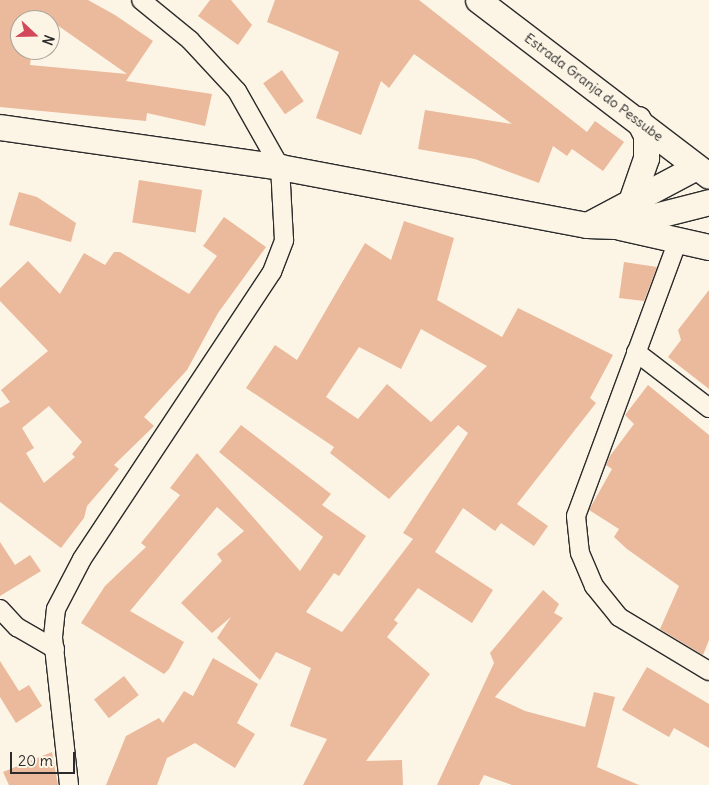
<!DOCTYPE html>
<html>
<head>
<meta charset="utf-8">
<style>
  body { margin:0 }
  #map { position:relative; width:709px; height:785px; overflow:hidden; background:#fcf5e5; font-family:Delius,sans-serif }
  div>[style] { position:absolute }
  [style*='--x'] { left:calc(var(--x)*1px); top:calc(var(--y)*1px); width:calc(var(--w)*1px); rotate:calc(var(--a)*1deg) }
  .building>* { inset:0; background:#ebb99c; transform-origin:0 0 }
  .roads { filter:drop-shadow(1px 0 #2b2b2b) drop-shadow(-1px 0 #2b2b2b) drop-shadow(0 1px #2b2b2b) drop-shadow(0 -1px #2b2b2b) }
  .street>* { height:18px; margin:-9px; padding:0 9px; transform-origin:9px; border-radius:9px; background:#fcf5e5 }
  .secondary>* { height:25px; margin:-12.5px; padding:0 12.5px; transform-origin:12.5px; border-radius:12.5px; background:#fcf5e5 }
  span { translate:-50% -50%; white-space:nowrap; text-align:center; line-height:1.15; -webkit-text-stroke:4px #fcf5e5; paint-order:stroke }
  .street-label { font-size:14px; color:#2b2b2b }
  .north { position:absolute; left:10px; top:10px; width:50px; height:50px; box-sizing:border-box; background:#fcf5e5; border:1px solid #a8a49b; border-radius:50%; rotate:111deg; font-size:14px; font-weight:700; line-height:20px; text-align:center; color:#2b2b2b }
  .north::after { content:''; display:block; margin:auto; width:18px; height:22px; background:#d1495b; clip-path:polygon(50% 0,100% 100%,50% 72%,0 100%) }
  .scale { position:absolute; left:10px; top:752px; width:65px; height:22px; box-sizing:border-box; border:2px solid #2b2b2b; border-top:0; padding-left:6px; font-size:15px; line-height:18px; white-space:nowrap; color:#2b2b2b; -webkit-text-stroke:4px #fcf5e5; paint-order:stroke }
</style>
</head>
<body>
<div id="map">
  <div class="building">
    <i style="clip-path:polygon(evenodd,0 0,88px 0,115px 15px,153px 41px,126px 81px,212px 94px,205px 126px,147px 113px,146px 121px,0 107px,0 0,38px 13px,50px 20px,127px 74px,30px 65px,32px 50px,20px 50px,20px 20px,37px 20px,38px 13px)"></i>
    <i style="clip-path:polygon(210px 0,231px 0,252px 25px,238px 45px,198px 16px)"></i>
    <i style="clip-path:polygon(275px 0,419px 0,587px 132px,595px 121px,624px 142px,603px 171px,572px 149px,567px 156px,553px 146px,539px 183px,475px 159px,418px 149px,425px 110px,512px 124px,414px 54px,389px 88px,381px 81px,361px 135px,316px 118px,339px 52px,267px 22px)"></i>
    <i style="left:282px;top:70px;width:38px;height:23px;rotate:55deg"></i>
    <i style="left:139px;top:180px;width:64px;height:43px;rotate:9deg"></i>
    <i style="clip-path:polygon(19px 192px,37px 197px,76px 223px,71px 242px,9px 225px)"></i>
    <i style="clip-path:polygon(evenodd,224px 217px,266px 247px,218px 313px,187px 370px,144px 417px,154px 426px,114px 465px,119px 469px,87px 506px,84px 518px,61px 548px,0 502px,0 408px,10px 402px,1px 390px,48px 351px,0 301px,0 288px,28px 261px,60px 294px,84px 253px,105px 265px,114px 252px,120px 252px,189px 294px,217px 256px,203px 246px,224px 217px,49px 406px,82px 442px,72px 454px,75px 457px,44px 483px,26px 453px,34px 448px,22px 428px,49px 406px)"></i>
    <i style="clip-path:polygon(evenodd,404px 221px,454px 238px,437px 300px,502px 337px,518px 308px,613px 355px,590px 398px,596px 403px,517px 504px,548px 526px,534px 546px,501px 523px,495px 531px,463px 508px,435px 552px,493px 590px,472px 623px,418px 588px,394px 620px,398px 623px,387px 637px,430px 674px,366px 761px,402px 760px,403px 785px,303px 785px,327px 739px,290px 726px,311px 668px,276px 652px,260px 680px,217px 638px,231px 617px,212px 633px,181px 603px,222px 561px,217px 554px,244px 531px,217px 507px,130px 611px,184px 642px,169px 669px,164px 674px,81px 623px,105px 586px,146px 547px,141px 543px,180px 495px,170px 488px,197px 453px,300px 571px,323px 537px,219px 452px,241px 425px,331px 494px,322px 505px,366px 536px,339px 576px,334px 573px,306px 612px,342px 632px,413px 539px,403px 533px,468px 433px,458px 425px,389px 499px,330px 453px,334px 447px,246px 388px,275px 345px,297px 360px,365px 243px,391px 260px,404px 221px,421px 329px,487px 366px,431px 422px,387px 384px,358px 419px,326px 397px,359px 347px,401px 369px,421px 329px)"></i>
    <i style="clip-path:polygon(624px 262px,657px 267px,644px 301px,619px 298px)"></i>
    <i style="clip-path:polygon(709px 290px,709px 389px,668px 357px,681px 340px,678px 330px)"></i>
    <i style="clip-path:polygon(648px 385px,709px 435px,709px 640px,703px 655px,660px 629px,679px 586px,627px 549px,614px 537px,619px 529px,589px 510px,612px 469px,606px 465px,610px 456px,634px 424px,625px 415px)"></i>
    <i style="clip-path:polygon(0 542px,15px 565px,30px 555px,41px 571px,0 596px)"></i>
    <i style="clip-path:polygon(543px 590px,559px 604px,554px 613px,563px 618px,495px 697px,525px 711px,585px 727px,594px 692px,615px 697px,597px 767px,639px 785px,512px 785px,484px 775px,479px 785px,437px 785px,494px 663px,490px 653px)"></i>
    <i style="clip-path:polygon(213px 658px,258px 684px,237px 723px,255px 734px,235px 768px,195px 743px,167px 758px,157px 785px,106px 785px,126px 736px,159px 718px,163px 723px,184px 691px,193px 696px)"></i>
    <i style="clip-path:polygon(0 661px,19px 691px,29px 685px,42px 706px,16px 723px,0 697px)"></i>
    <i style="clip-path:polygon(647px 667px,709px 704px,709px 748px,674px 728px,669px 737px,622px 710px)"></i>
    <i style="left:124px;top:676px;width:24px;height:38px;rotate:52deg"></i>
    <i style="clip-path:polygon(52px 752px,58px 785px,9px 785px,3px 772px)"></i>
  </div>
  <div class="roads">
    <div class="street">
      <i style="--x:677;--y:243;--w:291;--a:110.3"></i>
      <i style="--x:576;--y:516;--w:37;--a:84"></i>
      <i style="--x:580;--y:553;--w:36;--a:67"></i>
      <i style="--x:594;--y:586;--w:40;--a:51"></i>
      <i style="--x:619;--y:617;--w:105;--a:31"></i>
      <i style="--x:636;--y:352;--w:92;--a:37.5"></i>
      <i style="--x:0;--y:609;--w:25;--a:47"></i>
      <i style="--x:17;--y:627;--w:44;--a:30.1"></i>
      <i style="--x:69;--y:785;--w:149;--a:-96.2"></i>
      <i style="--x:53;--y:637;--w:28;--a:-84"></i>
      <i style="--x:56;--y:609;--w:56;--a:-62.5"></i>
      <i style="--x:82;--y:559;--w:344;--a:-56.5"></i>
      <i style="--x:272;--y:272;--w:34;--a:-69"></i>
      <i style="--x:284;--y:240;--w:73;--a:-93.1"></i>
      <i style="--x:280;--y:167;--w:87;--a:-119.5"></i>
      <i style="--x:237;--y:91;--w:69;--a:-132.7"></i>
      <i style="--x:190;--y:40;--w:63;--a:-140.8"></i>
    </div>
    <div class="secondary">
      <i style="--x:478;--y:0;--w:290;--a:37.3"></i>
      <i style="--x:0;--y:127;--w:283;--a:8.1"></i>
      <i style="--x:280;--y:167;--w:312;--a:10.7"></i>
      <i style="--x:587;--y:225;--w:28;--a:2"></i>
      <i style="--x:615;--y:226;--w:97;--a:-14.3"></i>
      <i style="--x:631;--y:201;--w:46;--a:-70.8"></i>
      <i style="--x:646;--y:158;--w:23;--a:-90"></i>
      <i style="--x:646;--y:135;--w:18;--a:-117"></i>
      <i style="--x:589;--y:224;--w:121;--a:-28"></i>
      <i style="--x:620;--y:227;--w:91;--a:12.7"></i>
    </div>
  </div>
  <div class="street-label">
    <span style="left:594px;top:87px;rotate:37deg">Estrada Granja do Pessube</span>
  </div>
  <div class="north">N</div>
  <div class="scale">20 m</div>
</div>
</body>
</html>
